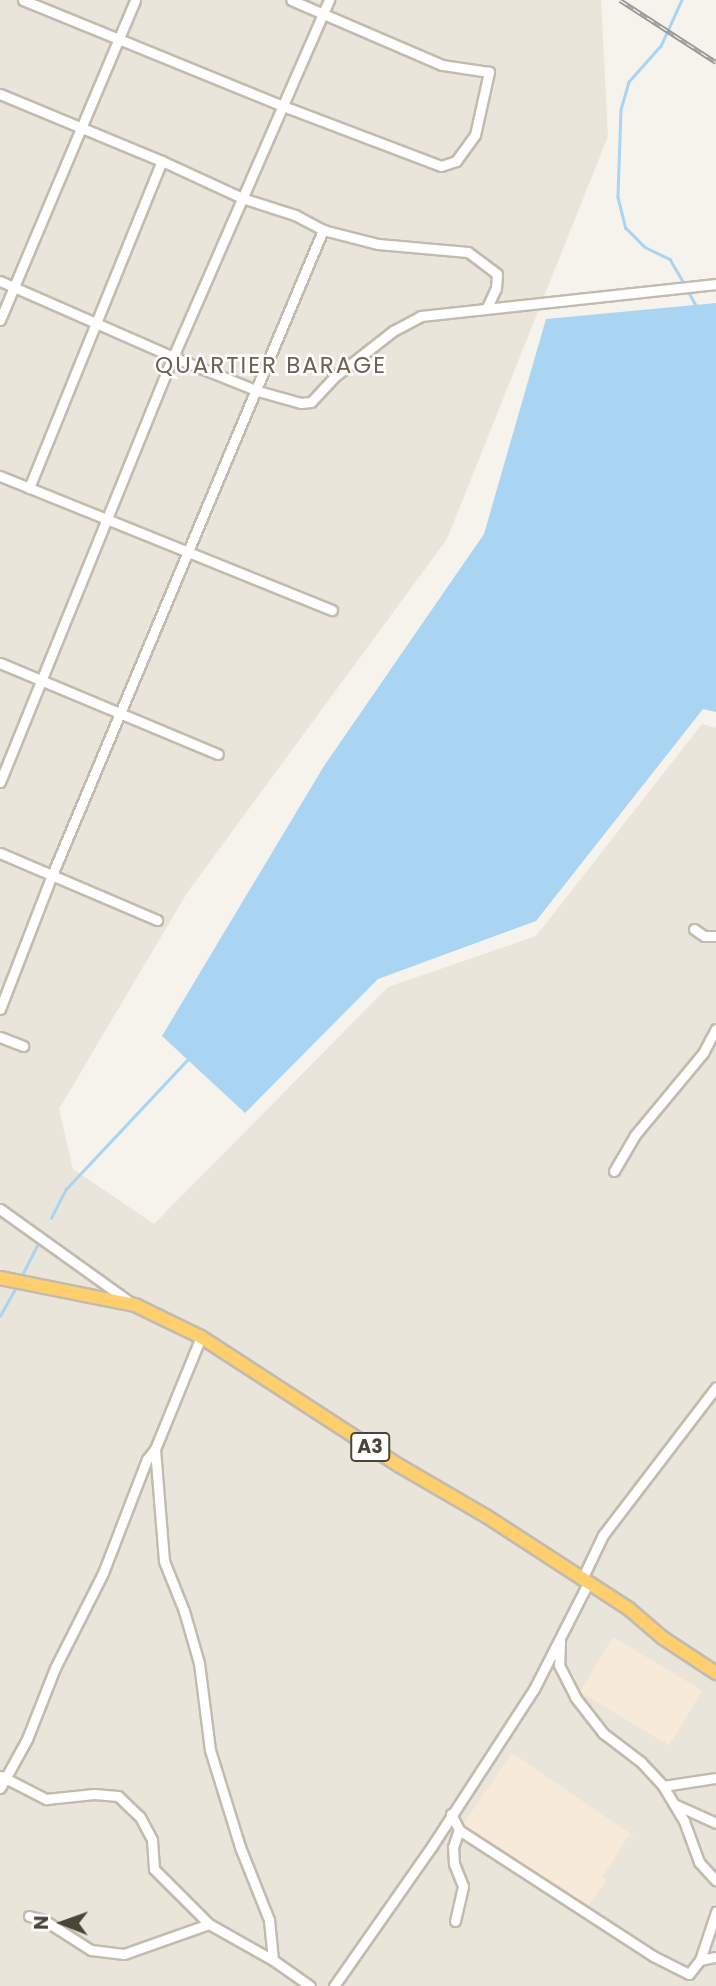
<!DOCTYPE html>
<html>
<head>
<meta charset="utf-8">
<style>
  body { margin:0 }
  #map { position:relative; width:716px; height:1986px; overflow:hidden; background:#f6f3ec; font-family:Poppins,sans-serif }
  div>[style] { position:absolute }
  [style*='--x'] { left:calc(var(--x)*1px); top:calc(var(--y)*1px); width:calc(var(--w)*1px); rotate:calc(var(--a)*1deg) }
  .residential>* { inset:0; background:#eae5da }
  .commercial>* { inset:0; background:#f7ead8; transform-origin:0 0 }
  .water>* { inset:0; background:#a9d4f2 }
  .stream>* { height:2.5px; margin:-1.25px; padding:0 1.25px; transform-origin:1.25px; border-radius:1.25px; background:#a9d4f2 }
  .roads { filter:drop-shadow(2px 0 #c2bbae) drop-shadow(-2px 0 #c2bbae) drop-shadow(0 2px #c2bbae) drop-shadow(0 -2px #c2bbae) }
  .minor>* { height:9px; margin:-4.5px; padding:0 4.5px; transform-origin:4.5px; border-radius:4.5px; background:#fff }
  .highway>* { height:12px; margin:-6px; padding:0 6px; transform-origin:6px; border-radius:6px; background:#ffcf6e }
  .rail>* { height:5px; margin-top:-2.5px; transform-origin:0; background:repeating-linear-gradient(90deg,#fff 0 8px,#9a9a9a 0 16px); box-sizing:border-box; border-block:2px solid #9a9a9a }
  span { translate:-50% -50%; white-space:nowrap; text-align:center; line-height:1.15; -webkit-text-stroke:5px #fff; paint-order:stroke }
  .shield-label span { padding:2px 5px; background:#fff; border:2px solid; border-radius:5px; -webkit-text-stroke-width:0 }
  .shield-label { font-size:19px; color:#4b4439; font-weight:700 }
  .neighbourhood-label { font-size:23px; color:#6e6250; letter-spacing:2px }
  .north { position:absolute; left:28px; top:1888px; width:70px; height:70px; -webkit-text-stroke:5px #fff; paint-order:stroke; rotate:271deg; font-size:19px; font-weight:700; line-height:28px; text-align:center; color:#4b4439 }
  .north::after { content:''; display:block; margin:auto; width:24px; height:32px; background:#4b4439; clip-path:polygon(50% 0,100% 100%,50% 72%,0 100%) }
</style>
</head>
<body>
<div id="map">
  <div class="residential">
    <i style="clip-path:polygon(0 0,601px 0,608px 136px,447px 539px,187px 893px,59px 1109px,73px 1169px,154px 1224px,388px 987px,536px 936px,702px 724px,716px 728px,716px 1986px,0 1986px)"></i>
  </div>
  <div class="commercial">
    <i style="left:613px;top:1637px;width:104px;height:64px;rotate:31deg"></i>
    <i style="clip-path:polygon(512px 1753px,635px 1837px,629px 1835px,602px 1877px,606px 1881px,586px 1909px,463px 1824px)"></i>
  </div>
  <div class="water">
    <i style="clip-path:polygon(716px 303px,716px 712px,703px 709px,536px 921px,378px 979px,245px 1113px,162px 1036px,324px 766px,484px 534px,546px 319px)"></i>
  </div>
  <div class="stream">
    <i style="--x:682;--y:0;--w:51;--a:114.5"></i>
    <i style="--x:661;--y:46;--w:48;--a:131.6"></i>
    <i style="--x:629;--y:82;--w:29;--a:106"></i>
    <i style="--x:621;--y:110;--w:87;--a:92"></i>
    <i style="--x:618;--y:197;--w:32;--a:76"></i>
    <i style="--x:626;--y:228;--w:27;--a:45"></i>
    <i style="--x:645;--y:247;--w:28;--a:26"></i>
    <i style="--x:670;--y:259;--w:28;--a:60"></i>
    <i style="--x:687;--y:289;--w:18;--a:61"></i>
    <i style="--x:51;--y:1218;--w:33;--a:-63"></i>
    <i style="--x:66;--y:1189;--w:181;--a:-46.8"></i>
    <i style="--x:23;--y:1273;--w:35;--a:-63"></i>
    <i style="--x:0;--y:1316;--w:31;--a:-61"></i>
  </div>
  <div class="roads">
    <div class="minor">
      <i style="--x:23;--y:0;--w:281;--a:22.2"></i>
      <i style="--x:283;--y:106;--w:169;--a:20.8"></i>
      <i style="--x:441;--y:166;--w:16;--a:-18"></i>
      <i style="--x:456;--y:161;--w:32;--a:-54"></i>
      <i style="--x:475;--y:135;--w:65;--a:-77.5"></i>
      <i style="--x:489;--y:72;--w:48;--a:-171.5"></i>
      <i style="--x:442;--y:65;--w:164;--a:-156.7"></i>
      <i style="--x:0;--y:94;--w:175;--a:22.5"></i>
      <i style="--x:162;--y:161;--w:88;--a:24.8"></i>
      <i style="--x:242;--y:198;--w:56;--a:17.8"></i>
      <i style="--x:295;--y:215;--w:32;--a:28"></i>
      <i style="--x:323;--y:230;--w:57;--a:14.3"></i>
      <i style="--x:378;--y:244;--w:90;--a:5.1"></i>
      <i style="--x:468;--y:252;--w:36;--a:37"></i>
      <i style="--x:497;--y:274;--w:14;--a:94"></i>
      <i style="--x:496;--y:288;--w:21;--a:115"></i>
      <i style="--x:0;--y:281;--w:189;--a:23.7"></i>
      <i style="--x:173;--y:357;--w:92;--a:21.8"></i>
      <i style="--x:258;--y:391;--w:45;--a:15.6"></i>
      <i style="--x:301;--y:403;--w:10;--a:-6"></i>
      <i style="--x:311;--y:402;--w:33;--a:-47"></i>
      <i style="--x:333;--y:378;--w:76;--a:-38.1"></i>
      <i style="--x:393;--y:331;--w:32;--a:-28"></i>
      <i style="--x:421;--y:316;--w:297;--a:-6.2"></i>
      <i style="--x:0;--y:320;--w:347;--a:-67.1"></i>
      <i style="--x:0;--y:476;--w:358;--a:22"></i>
      <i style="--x:29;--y:488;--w:353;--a:-67.9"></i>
      <i style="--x:0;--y:663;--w:236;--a:22.7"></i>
      <i style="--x:0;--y:782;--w:459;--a:-67.9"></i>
      <i style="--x:173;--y:357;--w:390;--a:-66.4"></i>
      <i style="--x:0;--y:853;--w:171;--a:23.1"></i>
      <i style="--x:694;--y:929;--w:12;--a:35"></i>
      <i style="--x:704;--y:936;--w:12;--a:0"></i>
      <i style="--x:0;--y:1009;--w:144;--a:-68.8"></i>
      <i style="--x:52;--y:875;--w:700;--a:-67.21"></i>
      <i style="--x:0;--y:1037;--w:25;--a:21"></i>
      <i style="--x:614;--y:1171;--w:42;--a:-59.7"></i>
      <i style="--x:635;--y:1135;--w:107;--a:-50.3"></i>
      <i style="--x:703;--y:1053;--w:27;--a:-62"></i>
      <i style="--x:0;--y:1209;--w:160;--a:35.6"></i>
      <i style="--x:155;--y:1449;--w:112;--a:85.4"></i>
      <i style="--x:164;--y:1561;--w:54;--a:68.2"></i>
      <i style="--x:184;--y:1611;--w:54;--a:73.9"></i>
      <i style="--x:199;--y:1663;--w:88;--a:82.8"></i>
      <i style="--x:210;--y:1750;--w:102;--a:72.8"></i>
      <i style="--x:240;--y:1847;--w:79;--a:68.3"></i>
      <i style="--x:269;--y:1920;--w:40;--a:84.3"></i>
      <i style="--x:582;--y:1579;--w:49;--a:-64.5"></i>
      <i style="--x:603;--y:1535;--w:186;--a:-52.6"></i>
      <i style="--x:560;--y:1641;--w:24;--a:92"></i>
      <i style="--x:559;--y:1665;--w:36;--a:63"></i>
      <i style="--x:575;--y:1697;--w:46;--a:52.1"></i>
      <i style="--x:603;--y:1733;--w:48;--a:37.3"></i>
      <i style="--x:641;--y:1762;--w:33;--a:47"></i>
      <i style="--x:663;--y:1786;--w:41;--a:59"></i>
      <i style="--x:684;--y:1821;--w:44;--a:69.9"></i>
      <i style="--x:699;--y:1862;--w:25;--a:48"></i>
      <i style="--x:1;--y:1776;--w:51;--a:27.1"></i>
      <i style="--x:46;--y:1799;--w:48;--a:-5.9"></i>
      <i style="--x:94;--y:1794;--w:24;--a:5"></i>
      <i style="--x:118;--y:1796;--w:30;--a:44"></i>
      <i style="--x:140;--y:1817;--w:26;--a:62"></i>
      <i style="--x:152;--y:1840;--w:29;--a:86"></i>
      <i style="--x:154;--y:1869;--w:78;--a:45"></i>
      <i style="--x:209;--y:1924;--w:73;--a:29.4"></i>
      <i style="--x:273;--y:1960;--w:45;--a:35.1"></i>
      <i style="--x:663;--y:1786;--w:54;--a:-8.6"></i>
      <i style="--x:0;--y:1788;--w:56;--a:-61.1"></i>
      <i style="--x:27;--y:1739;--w:76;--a:-68.5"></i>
      <i style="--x:55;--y:1668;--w:106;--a:-63.2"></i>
      <i style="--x:103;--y:1573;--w:122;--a:-68.9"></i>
      <i style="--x:147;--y:1459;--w:13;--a:-51"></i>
      <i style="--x:155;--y:1449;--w:121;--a:-67.7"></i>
      <i style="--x:674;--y:1804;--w:46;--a:24.3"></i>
      <i style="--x:451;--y:1814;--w:18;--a:63"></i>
      <i style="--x:459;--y:1830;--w:231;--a:33"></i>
      <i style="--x:653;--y:1956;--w:40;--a:26.6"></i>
      <i style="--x:689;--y:1974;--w:18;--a:-52"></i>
      <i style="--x:700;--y:1960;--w:16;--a:-11"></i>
      <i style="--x:29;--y:1916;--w:16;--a:15"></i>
      <i style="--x:44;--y:1920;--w:56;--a:32.6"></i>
      <i style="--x:91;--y:1950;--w:33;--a:7"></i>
      <i style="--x:124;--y:1954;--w:90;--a:-19.4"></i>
      <i style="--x:455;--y:1921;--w:36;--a:-77"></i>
      <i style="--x:463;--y:1886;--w:24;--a:-112"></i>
      <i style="--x:454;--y:1864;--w:17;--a:-93"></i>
      <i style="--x:453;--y:1847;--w:18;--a:-71"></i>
      <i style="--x:700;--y:1960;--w:51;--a:-71.6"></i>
      <i style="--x:334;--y:1986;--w:171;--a:-55"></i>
      <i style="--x:432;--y:1846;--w:187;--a:-57"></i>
      <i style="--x:534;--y:1689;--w:119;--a:-63"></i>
    </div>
    <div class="highway">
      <i style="--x:0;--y:1278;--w:138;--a:11.3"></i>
      <i style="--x:135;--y:1305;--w:73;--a:25.9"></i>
      <i style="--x:201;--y:1337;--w:237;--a:33"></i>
      <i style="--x:400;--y:1466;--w:99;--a:30.2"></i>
      <i style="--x:486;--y:1516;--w:171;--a:33"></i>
      <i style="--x:629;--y:1609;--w:45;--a:40.5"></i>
      <i style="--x:663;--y:1638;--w:64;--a:33.4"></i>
    </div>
  </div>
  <div class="rail">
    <i style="--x:620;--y:0;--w:114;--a:32.9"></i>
  </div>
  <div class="shield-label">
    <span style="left:370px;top:1447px">A3</span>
  </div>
  <div class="neighbourhood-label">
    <span style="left:271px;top:365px">QUARTIER BARAGE</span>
  </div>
  <div class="north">N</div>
</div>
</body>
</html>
